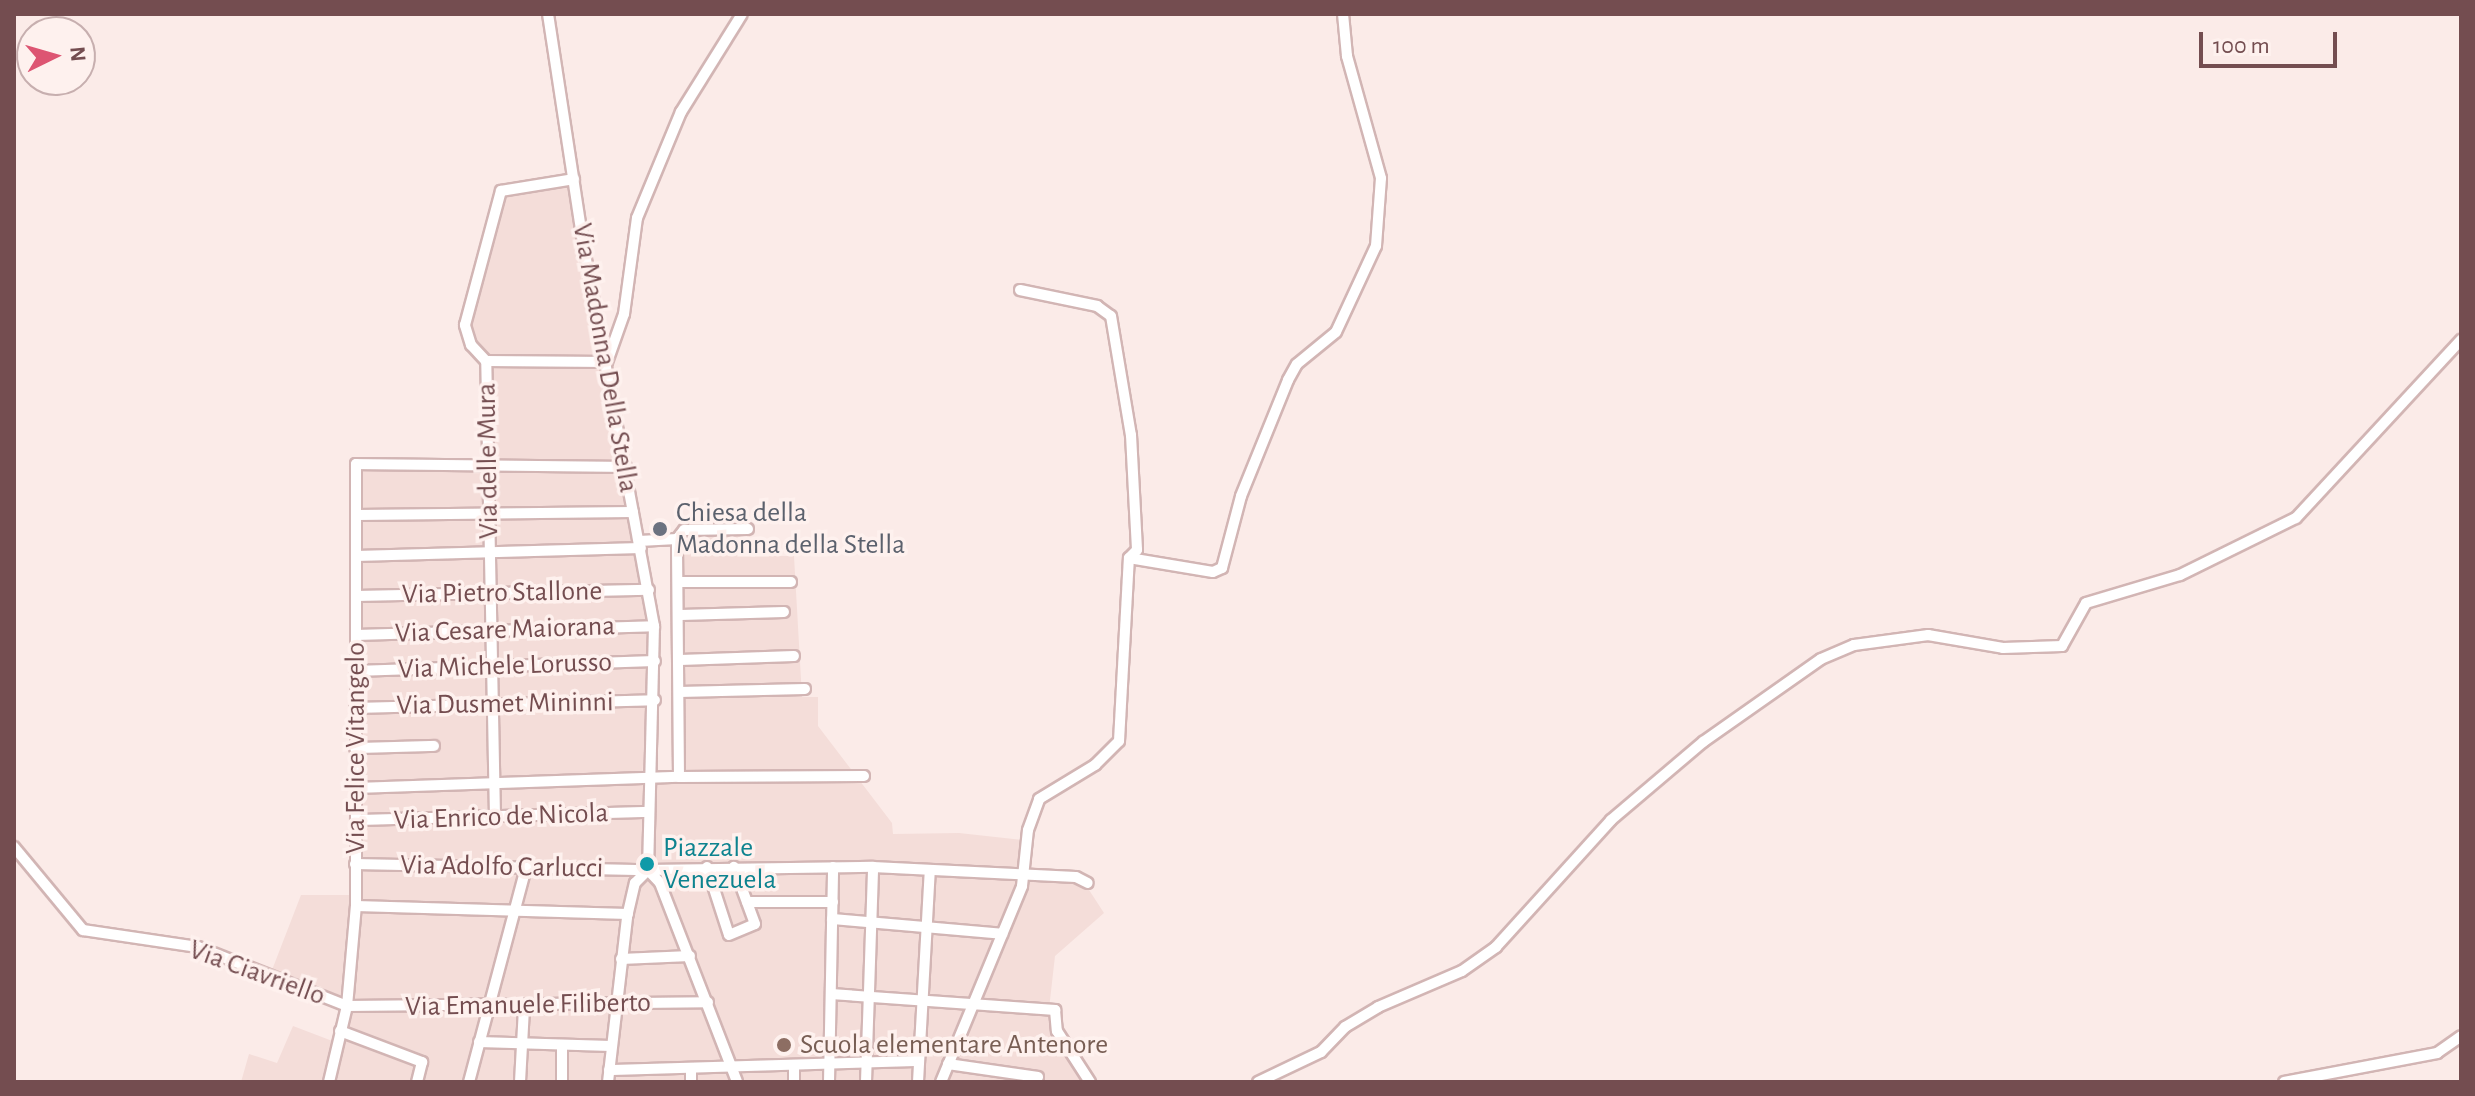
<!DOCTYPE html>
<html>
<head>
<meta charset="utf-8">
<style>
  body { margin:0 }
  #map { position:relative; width:2475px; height:1096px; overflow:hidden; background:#fbebe8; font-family:"Alegreya Sans",sans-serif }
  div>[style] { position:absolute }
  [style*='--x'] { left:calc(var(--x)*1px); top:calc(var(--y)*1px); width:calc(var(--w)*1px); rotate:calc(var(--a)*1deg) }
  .residential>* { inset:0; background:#f4ddd9 }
  .roads { filter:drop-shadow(2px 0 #d2b5b4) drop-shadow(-2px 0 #d2b5b4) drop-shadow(0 2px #d2b5b4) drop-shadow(0 -2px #d2b5b4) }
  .minor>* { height:10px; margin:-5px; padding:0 5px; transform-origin:5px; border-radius:5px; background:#fff }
  .dots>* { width:22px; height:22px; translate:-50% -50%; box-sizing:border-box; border:4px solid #fef1ee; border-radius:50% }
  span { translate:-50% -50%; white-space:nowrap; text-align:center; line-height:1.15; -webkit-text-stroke:7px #fef1ee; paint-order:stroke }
  .street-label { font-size:28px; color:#744d50 }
  .worship-label { font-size:28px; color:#5b616d }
  .left { translate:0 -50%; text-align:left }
  .culture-label { font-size:28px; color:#0d838f }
  .education-label { font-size:28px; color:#785e54 }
  .frame { position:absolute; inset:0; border:16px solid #744d50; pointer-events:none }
  .north { position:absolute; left:16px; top:16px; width:80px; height:80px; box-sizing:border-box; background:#fef1ee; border:2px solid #c7afaf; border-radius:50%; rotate:85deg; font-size:22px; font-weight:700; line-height:32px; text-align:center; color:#744d50 }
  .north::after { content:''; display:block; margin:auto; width:28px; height:36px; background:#dd5572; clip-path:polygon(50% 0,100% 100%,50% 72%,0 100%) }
  .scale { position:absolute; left:2199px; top:32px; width:138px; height:36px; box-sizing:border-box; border:4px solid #744d50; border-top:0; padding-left:10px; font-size:24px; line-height:28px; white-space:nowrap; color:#744d50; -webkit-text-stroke:6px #fef1ee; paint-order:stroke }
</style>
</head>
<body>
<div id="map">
  <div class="residential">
    <i style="clip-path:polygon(569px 173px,651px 633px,642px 780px,682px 779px,680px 532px,750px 533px,752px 556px,794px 556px,802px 697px,818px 697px,818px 726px,892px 823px,893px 834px,959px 833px,1023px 840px,1023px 866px,1078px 873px,1104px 913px,1055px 956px,1049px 1009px,1088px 1082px,241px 1082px,249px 1054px,277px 1063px,293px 1026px,335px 1042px,344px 997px,272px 970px,301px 895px,350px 895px,353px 461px,482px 459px,481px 367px,461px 334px,460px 315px,496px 185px)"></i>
  </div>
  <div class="roads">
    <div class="minor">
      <i style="--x:548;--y:14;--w:232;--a:81.3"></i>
      <i style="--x:583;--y:243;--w:390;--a:79.5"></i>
      <i style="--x:654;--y:626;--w:244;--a:91.4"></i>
      <i style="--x:1020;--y:290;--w:79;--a:11.7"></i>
      <i style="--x:1097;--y:306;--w:17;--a:36"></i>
      <i style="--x:1111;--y:316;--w:121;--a:80.5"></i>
      <i style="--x:1131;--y:435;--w:115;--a:87"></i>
      <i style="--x:1137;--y:550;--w:11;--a:135"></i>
      <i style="--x:486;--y:361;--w:121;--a:0.5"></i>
      <i style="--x:607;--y:362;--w:51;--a:-70.5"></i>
      <i style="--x:624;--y:314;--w:97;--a:-82.3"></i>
      <i style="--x:637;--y:218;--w:115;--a:-67.5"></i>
      <i style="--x:681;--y:112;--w:115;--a:-58.1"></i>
      <i style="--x:357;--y:515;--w:276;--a:-0.6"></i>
      <i style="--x:677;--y:539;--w:11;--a:-52"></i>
      <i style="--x:684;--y:530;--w:64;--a:-0.9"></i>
      <i style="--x:356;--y:556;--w:285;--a:-1.6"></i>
      <i style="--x:680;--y:582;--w:111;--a:0"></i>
      <i style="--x:356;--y:596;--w:293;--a:-1.2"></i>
      <i style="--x:681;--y:615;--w:103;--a:-1.7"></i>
      <i style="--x:356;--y:635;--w:298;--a:-1.7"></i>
      <i style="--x:680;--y:660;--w:114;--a:-2"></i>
      <i style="--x:355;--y:671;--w:300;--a:-1.9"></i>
      <i style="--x:679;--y:692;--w:126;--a:-1.4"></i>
      <i style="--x:355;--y:708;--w:300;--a:-1.5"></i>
      <i style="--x:355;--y:748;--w:79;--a:-1.5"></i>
      <i style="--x:679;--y:777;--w:185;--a:-0.3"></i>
      <i style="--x:356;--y:788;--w:323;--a:-2"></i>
      <i style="--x:679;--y:777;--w:238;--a:-90.5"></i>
      <i style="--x:677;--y:539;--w:38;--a:177"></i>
      <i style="--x:495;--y:817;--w:456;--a:-91.1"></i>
      <i style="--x:486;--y:361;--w:22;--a:-133"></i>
      <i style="--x:471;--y:345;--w:21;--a:-107"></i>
      <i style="--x:465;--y:325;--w:139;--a:-75"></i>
      <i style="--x:501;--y:191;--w:74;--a:-9.3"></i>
      <i style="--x:356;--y:820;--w:291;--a:-1.6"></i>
      <i style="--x:14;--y:847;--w:108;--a:50.3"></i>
      <i style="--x:83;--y:930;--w:116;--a:8.4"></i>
      <i style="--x:198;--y:947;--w:160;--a:21.6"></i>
      <i style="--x:347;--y:1006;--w:361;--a:-0.6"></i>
      <i style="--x:355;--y:864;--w:293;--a:1.2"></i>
      <i style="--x:648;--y:870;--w:225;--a:-0.8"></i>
      <i style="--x:873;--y:867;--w:203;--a:2.8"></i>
      <i style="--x:1076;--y:877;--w:13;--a:27"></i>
      <i style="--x:707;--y:867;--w:71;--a:72.1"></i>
      <i style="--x:729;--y:935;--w:28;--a:-23"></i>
      <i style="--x:755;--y:924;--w:61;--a:-110.2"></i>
      <i style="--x:648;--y:870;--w:18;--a:47"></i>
      <i style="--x:660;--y:883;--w:213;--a:68.8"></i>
      <i style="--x:747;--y:902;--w:86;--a:0"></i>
      <i style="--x:356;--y:906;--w:272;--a:1.7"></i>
      <i style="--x:832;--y:919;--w:171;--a:5"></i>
      <i style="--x:621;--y:959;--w:69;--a:-2.5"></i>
      <i style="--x:831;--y:994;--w:225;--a:4.1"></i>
      <i style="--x:1055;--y:1010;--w:21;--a:85"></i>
      <i style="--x:1057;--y:1031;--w:61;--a:57.1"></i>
      <i style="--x:340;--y:1031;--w:88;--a:20.7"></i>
      <i style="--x:422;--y:1062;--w:21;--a:104"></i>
      <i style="--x:479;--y:1042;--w:132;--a:1.7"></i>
      <i style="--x:948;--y:1064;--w:91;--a:8.2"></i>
      <i style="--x:794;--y:1065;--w:17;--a:90"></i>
      <i style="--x:609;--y:1070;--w:310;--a:-1.7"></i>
      <i style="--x:329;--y:1082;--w:78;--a:-76.7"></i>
      <i style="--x:347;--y:1006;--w:100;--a:-84.9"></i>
      <i style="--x:356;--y:906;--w:442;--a:-90"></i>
      <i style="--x:356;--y:464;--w:270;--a:0.6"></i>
      <i style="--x:469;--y:1082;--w:221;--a:-75.1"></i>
      <i style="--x:520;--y:1082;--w:75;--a:-86.9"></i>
      <i style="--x:562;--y:1082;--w:37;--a:-90"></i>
      <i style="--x:608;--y:1082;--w:166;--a:-83.4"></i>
      <i style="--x:627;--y:917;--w:35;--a:-77"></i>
      <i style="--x:635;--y:883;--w:18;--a:-45"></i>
      <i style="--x:691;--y:1082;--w:14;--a:-90"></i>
      <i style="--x:829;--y:1082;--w:215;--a:-88.9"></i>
      <i style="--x:866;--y:1082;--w:215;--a:-88.1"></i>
      <i style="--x:918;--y:1082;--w:212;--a:-86.8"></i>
      <i style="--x:941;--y:1082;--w:212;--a:-67.5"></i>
      <i style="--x:1022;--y:886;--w:56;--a:-83.9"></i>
      <i style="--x:1028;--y:830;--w:33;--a:-70"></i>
      <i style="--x:1039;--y:799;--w:66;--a:-31.3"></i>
      <i style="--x:1095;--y:765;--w:34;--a:-45"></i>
      <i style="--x:1119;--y:741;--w:183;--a:-86.9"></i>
      <i style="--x:1129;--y:558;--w:85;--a:9.5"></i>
      <i style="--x:1213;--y:572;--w:10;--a:-24"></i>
      <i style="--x:1222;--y:568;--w:74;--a:-75.2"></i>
      <i style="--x:1241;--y:496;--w:125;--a:-67.9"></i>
      <i style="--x:1288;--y:380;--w:18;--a:-61"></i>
      <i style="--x:1297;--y:364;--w:50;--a:-39.4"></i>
      <i style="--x:1336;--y:332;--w:95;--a:-65.1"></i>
      <i style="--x:1376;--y:246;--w:68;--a:-85.8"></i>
      <i style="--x:1381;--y:178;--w:127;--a:-105.6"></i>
      <i style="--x:1347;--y:56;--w:42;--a:-95.4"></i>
      <i style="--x:1258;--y:1082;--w:70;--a:-25.5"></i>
      <i style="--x:1321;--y:1052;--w:35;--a:-46"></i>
      <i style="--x:1345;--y:1027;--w:39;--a:-31"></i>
      <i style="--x:1378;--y:1007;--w:91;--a:-23.2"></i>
      <i style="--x:1462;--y:971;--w:42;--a:-35.2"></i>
      <i style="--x:1496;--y:947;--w:171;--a:-47.8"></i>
      <i style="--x:1611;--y:820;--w:121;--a:-40.3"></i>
      <i style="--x:1703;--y:742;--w:144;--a:-35.1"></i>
      <i style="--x:1821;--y:659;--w:36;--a:-23"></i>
      <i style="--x:1854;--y:645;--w:75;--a:-7.7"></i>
      <i style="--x:1928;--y:635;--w:76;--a:9.8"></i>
      <i style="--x:2003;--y:648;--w:59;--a:-1.9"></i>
      <i style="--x:2062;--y:646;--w:49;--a:-60.8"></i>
      <i style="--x:2086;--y:603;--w:98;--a:-16.6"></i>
      <i style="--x:2180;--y:575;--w:129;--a:-26.2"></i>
      <i style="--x:2296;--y:518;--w:243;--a:-47.2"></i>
      <i style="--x:2284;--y:1082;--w:156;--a:-10.7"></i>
      <i style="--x:2437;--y:1053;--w:29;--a:-35"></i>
    </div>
  </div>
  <div class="dots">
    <i style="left:660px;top:529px;background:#6b7280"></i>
    <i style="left:647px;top:864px;background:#0f9aa8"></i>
    <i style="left:784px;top:1045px;background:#8d6e63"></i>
  </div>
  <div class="street-label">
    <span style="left:605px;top:358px;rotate:80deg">Via Madonna Della Stella</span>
    <span style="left:488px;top:461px;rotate:-91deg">Via delle Mura</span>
    <span style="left:502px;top:593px;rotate:-1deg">Via Pietro Stallone</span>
    <span style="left:505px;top:630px;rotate:-2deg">Via Cesare Maiorana</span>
    <span style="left:505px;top:666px;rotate:-2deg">Via Michele Lorusso</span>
    <span style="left:505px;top:704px;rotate:-1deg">Via Dusmet Mininni</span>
    <span style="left:356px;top:748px;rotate:-90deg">Via Felice Vitangelo</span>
    <span style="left:501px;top:817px;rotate:-2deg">Via Enrico de Nicola</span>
    <span style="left:502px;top:867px;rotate:1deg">Via Adolfo Carlucci</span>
    <span style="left:257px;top:973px;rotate:20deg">Via Ciavriello</span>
    <span style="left:528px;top:1005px;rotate:-1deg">Via Emanuele Filiberto</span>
  </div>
  <div class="worship-label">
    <span class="left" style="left:676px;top:529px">Chiesa della<br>Madonna della Stella</span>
  </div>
  <div class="culture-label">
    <span class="left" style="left:663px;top:864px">Piazzale<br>Venezuela</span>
  </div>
  <div class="education-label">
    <span class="left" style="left:800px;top:1045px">Scuola elementare Antenore</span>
  </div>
  <div class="frame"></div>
  <div class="north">N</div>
  <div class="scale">100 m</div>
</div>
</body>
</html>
